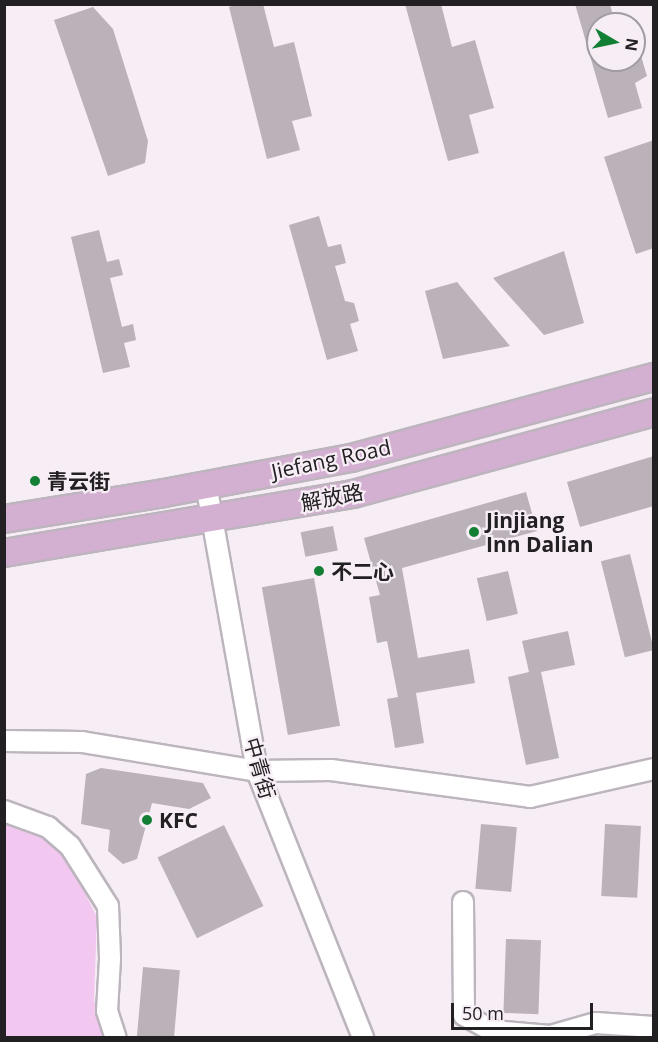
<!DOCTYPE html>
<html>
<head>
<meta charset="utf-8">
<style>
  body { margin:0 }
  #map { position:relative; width:658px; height:1042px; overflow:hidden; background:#f6edf5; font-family:"Open Sans","Noto Sans SC",sans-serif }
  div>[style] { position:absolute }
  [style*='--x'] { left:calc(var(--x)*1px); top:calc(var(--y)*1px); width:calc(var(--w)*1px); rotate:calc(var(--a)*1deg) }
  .green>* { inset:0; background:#f2c8f0 }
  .building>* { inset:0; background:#bab1b9; transform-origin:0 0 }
  .roads { filter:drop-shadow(2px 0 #bdb5bd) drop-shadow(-2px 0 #bdb5bd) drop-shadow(0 2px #bdb5bd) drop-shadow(0 -2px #bdb5bd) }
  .minor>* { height:20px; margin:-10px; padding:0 10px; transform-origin:10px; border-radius:10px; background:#fff }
  .major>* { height:26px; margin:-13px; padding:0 13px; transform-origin:13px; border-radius:13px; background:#d3afd1 }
  .dots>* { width:16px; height:16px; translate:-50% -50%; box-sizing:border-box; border:3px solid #f6edf5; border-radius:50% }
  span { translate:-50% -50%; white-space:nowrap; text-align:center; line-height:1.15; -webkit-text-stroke:4.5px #f6edf5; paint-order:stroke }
  .street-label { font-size:21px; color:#232023 }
  .poi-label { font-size:21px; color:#232023; font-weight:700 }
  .left { translate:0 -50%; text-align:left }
  .frame { position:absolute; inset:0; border:6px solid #232023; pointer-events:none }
  .north { position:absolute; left:586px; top:12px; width:60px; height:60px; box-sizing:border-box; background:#f6edf5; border:2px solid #a29ba1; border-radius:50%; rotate:99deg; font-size:16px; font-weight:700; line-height:24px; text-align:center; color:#232023 }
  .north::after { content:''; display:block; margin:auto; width:21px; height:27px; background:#137f34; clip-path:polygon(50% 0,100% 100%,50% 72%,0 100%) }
  .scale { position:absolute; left:451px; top:1003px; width:142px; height:27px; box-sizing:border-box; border:3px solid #232023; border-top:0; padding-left:8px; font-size:18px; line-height:21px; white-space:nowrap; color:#232023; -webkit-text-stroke:4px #f6edf5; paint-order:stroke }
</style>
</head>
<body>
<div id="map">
  <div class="green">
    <i style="clip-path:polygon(4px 822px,57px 838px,97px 917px,94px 1001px,110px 1037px,5px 1037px)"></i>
  </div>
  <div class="building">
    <i style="clip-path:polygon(237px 4px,263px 4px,274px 47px,294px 42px,312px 116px,292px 121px,300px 150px,267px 159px,229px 7px)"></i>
    <i style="clip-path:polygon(405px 4px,441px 4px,452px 47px,475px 40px,494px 108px,469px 115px,479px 153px,448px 161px)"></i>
    <i style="clip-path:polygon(575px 4px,610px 4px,615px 24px,598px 24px,598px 60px,634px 60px,641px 56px,647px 76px,635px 83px,642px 108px,608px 118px)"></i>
    <i style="clip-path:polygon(93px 7px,113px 29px,148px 141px,145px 163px,108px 176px,54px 20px)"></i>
    <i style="clip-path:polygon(654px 140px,654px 248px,636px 254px,604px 157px)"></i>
    <i style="clip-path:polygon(319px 216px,328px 247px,341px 244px,346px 263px,335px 266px,345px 301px,354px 303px,359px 321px,350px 324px,358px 351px,327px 360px,289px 225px)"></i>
    <i style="clip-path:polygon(99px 230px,107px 262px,119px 259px,123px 275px,110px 278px,122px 327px,133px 324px,136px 340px,124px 343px,130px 367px,103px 373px,71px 237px)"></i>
    <i style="clip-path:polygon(564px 251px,584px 323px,544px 335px,493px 278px)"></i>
    <i style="clip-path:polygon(457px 282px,510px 346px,443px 359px,425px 291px)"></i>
    <i style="clip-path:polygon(654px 456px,654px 506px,580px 527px,567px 482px)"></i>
    <i style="clip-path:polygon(526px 492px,537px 531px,402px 568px,418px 658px,469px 649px,475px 683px,416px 693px,424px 743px,395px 748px,387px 699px,398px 697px,387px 641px,377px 643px,369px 597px,380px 595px,364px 538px)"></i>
    <i style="left:333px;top:526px;width:25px;height:33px;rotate:79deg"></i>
    <i style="left:630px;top:554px;width:99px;height:30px;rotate:76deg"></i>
    <i style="left:508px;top:571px;width:44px;height:32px;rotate:77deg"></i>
    <i style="left:314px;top:578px;width:150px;height:53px;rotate:80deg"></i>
    <i style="clip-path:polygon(568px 631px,575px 665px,541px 672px,559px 758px,526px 765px,508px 677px,529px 672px,522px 641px)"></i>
    <i style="clip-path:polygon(101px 768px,203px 783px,211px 798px,189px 809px,152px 803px,137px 859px,123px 864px,108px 851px,110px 830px,81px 824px,86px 774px)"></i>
    <i style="left:481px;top:824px;width:36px;height:65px;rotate:5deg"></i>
    <i style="left:605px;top:824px;width:36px;height:72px;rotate:3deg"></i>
    <i style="left:224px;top:825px;width:90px;height:74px;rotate:64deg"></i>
    <i style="left:506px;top:939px;width:35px;height:74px;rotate:2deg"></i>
    <i style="left:143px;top:967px;width:37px;height:71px;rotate:5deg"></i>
  </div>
  <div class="roads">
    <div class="minor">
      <i style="--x:206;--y:484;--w:291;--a:79.9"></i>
      <i style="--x:257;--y:771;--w:287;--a:68.3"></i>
      <i style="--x:4;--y:741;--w:78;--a:0.7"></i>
      <i style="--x:82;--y:742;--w:177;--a:9.4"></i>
      <i style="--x:257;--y:771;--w:74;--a:-0.8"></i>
      <i style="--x:331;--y:770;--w:201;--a:7.7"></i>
      <i style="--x:530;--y:797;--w:127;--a:-12.7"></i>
      <i style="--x:4;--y:811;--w:47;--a:20"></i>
      <i style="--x:48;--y:827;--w:29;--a:41"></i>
      <i style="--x:70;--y:846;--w:71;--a:57.7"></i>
      <i style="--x:108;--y:906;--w:53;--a:87.8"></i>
      <i style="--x:110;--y:959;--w:52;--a:93.3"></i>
      <i style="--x:107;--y:1011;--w:28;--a:72"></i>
      <i style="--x:463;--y:902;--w:113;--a:89.5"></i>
      <i style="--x:464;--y:1015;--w:33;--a:29"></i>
      <i style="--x:493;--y:1031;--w:57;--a:5"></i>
      <i style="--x:550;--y:1036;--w:48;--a:-15.8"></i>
      <i style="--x:596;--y:1023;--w:58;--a:3.9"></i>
    </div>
    <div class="major">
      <i style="--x:4;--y:519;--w:162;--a:-9.2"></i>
      <i style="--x:164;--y:493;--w:190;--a:-10.6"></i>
      <i style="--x:351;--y:458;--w:314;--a:-15"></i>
      <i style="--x:4;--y:553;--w:354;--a:-9.6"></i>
      <i style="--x:353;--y:494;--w:312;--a:-15.2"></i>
    </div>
  </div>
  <div class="dots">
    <i style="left:35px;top:481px;background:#137f34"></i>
    <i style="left:474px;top:532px;background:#137f34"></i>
    <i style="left:319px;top:571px;background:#137f34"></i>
    <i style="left:147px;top:820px;background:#137f34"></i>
  </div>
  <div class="street-label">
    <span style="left:331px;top:459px;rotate:-12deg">Jiefang Road</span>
    <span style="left:332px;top:497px;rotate:-11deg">解放路</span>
    <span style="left:260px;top:768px;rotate:74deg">中青街</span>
  </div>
  <div class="poi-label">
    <span class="left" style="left:47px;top:481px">青云街</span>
    <span class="left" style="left:486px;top:532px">Jinjiang<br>Inn Dalian</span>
    <span class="left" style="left:331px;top:571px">不二心</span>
    <span class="left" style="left:159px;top:820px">KFC</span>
  </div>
  <div class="frame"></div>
  <div class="north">N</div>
  <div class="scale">50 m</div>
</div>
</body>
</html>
